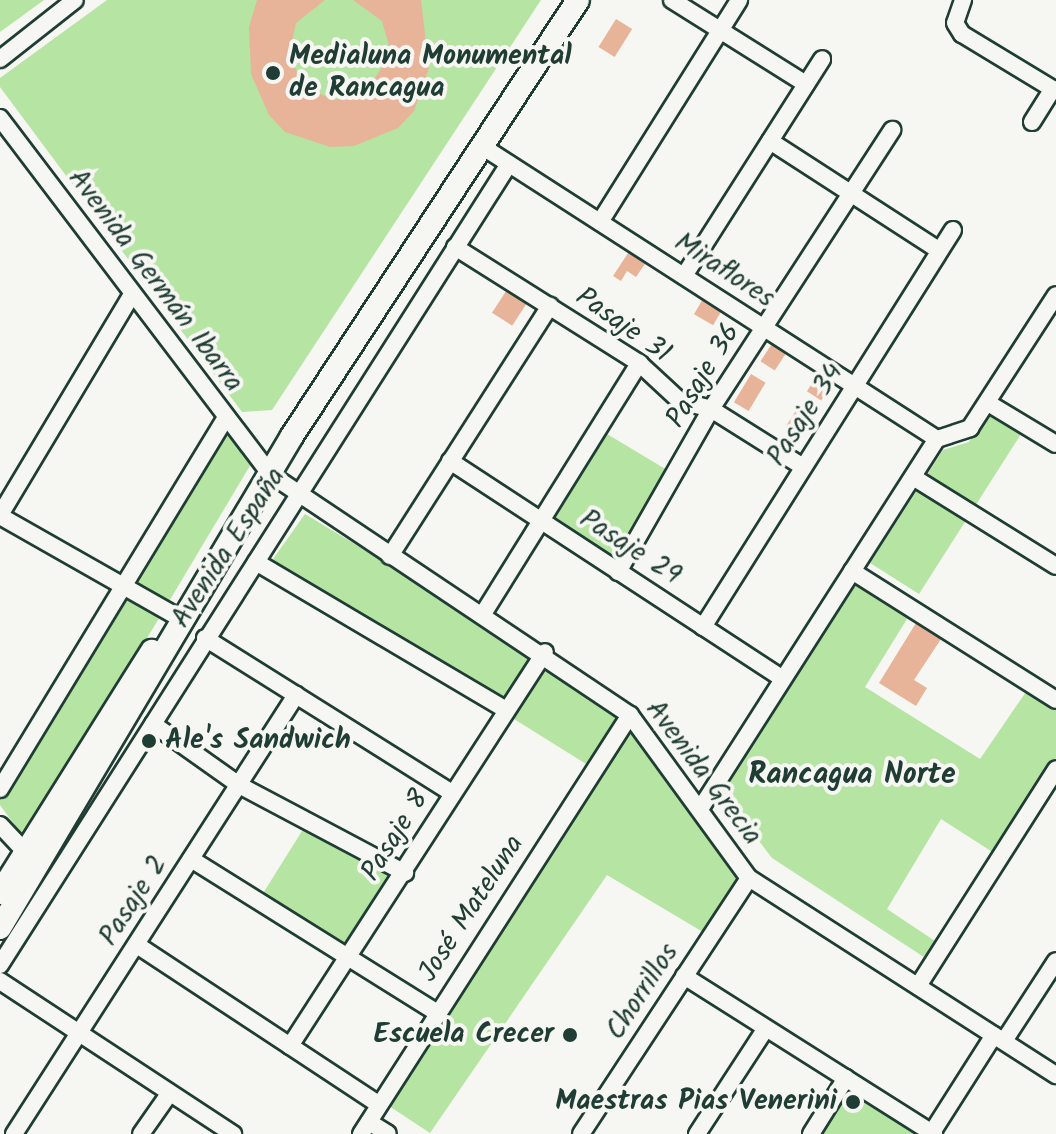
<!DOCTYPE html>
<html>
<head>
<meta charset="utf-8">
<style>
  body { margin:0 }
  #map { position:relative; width:1056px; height:1134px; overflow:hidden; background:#f6f6f2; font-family:Kalam,sans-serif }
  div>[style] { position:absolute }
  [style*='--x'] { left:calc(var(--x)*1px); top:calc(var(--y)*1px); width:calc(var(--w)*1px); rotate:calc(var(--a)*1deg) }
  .green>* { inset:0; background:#b5e4a3; transform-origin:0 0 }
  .building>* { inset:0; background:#e7b499; transform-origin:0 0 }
  .roads { filter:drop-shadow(2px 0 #1f3d34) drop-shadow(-2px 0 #1f3d34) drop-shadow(0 2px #1f3d34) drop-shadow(0 -2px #1f3d34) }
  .minor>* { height:16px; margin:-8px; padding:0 8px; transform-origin:8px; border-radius:8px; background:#f6f6f2 }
  .major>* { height:22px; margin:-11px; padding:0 11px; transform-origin:11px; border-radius:11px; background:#f6f6f2 }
  .dots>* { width:22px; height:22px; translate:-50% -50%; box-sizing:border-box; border:4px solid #f6f6f2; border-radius:50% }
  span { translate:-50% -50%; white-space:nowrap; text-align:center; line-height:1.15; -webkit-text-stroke:8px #f6f6f2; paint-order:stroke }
  .poi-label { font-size:28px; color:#1f3d34; font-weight:700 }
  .left { translate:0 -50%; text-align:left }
  .right { translate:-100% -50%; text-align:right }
  .street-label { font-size:28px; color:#1f3d34 }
  .neighbourhood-label { font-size:30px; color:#1f3d34; font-weight:700 }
</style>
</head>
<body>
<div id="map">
  <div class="green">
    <i style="clip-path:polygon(0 0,44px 0,0 32px)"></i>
    <i style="clip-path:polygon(107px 0,541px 0,272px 410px,242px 412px,0 87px,0 78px)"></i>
    <i style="clip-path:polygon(990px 410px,1023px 431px,919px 594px,870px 563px,943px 450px,969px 442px)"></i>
    <i style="clip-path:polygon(221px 419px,251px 464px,26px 841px,0 805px,0 780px)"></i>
    <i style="left:602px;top:431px;width:87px;height:104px;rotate:31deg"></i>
    <i style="clip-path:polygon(305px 514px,550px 662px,624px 717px,743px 876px,703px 932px,607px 875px,430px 1133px,386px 1104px,599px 772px,268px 566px)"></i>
    <i style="clip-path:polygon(854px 578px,910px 614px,865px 687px,980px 759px,1028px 689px,1056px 707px,1056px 758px,994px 853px,941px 819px,887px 909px,938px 943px,927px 959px,772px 858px,719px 789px)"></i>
    <i style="left:307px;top:823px;width:96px;height:82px;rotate:32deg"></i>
    <i style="clip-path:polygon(852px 1086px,926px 1134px,820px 1134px)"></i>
  </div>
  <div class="building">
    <i style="clip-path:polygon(257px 0,325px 0,296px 23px,289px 55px,303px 85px,333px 100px,365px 94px,391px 53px,382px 21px,353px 0,421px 0,429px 68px,414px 111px,398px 128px,354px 146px,330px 147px,285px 132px,269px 115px,251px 74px,249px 27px)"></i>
    <i style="left:616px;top:19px;width:19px;height:33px;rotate:32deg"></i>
    <i style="clip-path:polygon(632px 247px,649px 258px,636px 277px,627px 271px,621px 281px,613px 276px)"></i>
    <i style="left:510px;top:285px;width:24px;height:33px;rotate:33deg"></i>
    <i style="left:704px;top:297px;width:22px;height:20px;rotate:30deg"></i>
    <i style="left:773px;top:342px;width:17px;height:23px;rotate:33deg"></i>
    <i style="left:820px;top:371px;width:17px;height:24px;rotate:33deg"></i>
    <i style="left:751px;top:374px;width:17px;height:33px;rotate:31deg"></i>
    <i style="left:799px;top:406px;width:17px;height:24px;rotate:33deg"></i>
    <i style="clip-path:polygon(916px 623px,941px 639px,914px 680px,927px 688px,916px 706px,879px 683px)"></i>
  </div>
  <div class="roads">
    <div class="minor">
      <i style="--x:672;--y:0;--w:158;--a:32.1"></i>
      <i style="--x:963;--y:0;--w:24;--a:109"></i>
      <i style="--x:955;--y:23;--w:13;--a:58"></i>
      <i style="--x:962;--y:34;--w:110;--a:31.2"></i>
      <i style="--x:0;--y:59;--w:95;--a:-38.2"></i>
      <i style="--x:0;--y:118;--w:447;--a:52.8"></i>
      <i style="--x:270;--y:474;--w:433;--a:33.8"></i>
      <i style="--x:630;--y:715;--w:202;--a:53.9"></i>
      <i style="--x:749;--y:878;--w:365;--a:32.7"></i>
      <i style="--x:1032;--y:122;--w:39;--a:-58"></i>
      <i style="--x:770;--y:141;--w:202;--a:32.9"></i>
      <i style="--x:483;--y:147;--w:540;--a:32.75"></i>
      <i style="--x:937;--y:439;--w:35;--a:-18"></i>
      <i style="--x:970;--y:428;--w:158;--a:-57.1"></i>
      <i style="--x:600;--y:222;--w:262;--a:-57.9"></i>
      <i style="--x:455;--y:247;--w:218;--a:32.2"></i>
      <i style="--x:639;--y:363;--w:56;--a:42.8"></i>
      <i style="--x:680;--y:401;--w:32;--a:14"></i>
      <i style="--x:711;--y:409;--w:109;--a:32.2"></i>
      <i style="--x:684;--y:276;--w:257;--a:-57.5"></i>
      <i style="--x:988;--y:403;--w:79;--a:31.1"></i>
      <i style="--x:450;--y:461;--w:396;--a:33.2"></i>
      <i style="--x:913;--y:477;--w:168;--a:31.9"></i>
      <i style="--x:0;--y:515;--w:255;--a:-59.1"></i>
      <i style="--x:0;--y:516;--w:200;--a:29.6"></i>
      <i style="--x:390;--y:556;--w:297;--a:-57.4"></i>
      <i style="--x:256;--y:562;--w:291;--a:30.6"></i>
      <i style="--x:852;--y:571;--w:241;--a:32.3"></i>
      <i style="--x:618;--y:572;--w:188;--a:-60.3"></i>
      <i style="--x:711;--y:409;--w:333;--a:-57"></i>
      <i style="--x:483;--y:614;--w:296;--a:-58.1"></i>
      <i style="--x:703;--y:627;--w:469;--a:-57.8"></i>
      <i style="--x:205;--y:638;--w:292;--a:32.1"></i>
      <i style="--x:153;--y:724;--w:105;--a:35.3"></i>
      <i style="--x:239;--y:785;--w:188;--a:27.9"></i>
      <i style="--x:0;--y:789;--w:434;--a:-58.7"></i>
      <i style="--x:702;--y:806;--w:436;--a:-57.4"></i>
      <i style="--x:0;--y:825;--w:47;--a:46.7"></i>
      <i style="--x:191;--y:859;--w:289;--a:32"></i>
      <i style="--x:137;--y:945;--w:287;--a:33.4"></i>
      <i style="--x:0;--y:965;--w:949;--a:-57.57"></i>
      <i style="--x:684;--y:976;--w:296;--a:32.3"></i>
      <i style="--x:0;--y:981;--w:279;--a:33.3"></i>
      <i style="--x:918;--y:986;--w:257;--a:-57.5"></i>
      <i style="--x:1004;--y:1041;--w:95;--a:-57"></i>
      <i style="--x:290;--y:1046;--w:469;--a:-57.1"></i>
      <i style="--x:369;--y:1122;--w:22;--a:32"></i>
      <i style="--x:14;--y:1134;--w:522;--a:-57.28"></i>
      <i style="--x:141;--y:1134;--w:49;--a:-55"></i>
      <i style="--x:361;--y:1134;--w:498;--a:-57.3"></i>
      <i style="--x:581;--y:1134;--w:306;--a:-56.7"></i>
      <i style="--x:697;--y:1134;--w:126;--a:-56.9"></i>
      <i style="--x:811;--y:1134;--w:66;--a:-58"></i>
      <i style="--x:931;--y:1134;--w:117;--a:-57.5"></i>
    </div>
    <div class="major">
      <i style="--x:0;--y:893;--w:286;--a:-57.9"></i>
      <i style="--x:0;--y:928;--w:572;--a:-59.31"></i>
      <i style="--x:292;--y:436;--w:521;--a:-56.74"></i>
    </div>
  </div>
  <div class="dots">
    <i style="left:273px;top:73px;background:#1f3d34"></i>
    <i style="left:149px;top:741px;background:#1f3d34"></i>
    <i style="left:570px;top:1035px;background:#1f3d34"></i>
    <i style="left:853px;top:1102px;background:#1f3d34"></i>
  </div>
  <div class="poi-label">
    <span class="left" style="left:289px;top:73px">Medialuna Monumental<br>de Rancagua</span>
    <span class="left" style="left:165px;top:741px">Ale's Sandwich</span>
    <span class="right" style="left:554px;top:1035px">Escuela Crecer</span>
    <span class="right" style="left:837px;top:1102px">Maestras Pias Venerini</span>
  </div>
  <div class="street-label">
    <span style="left:724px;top:271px;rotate:33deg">Miraflores</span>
    <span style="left:155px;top:281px;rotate:53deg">Avenida Germán Ibarra</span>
    <span style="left:623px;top:326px;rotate:35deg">Pasaje 31</span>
    <span style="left:704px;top:376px;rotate:-59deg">Pasaje 36</span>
    <span style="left:806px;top:415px;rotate:-57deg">Pasaje 34</span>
    <span style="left:229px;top:548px;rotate:-57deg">Avenida España</span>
    <span style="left:630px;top:548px;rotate:33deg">Pasaje 29</span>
    <span style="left:703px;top:773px;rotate:53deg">Avenida Grecia</span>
    <span style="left:396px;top:836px;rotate:-58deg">Pasaje 8</span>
    <span style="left:134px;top:901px;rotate:-57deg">Pasaje 2</span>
    <span style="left:472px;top:909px;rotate:-57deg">José Mateluna</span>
    <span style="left:643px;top:992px;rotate:-57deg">Chorrillos</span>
  </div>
  <div class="neighbourhood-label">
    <span style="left:852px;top:775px">Rancagua Norte</span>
  </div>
</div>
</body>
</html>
